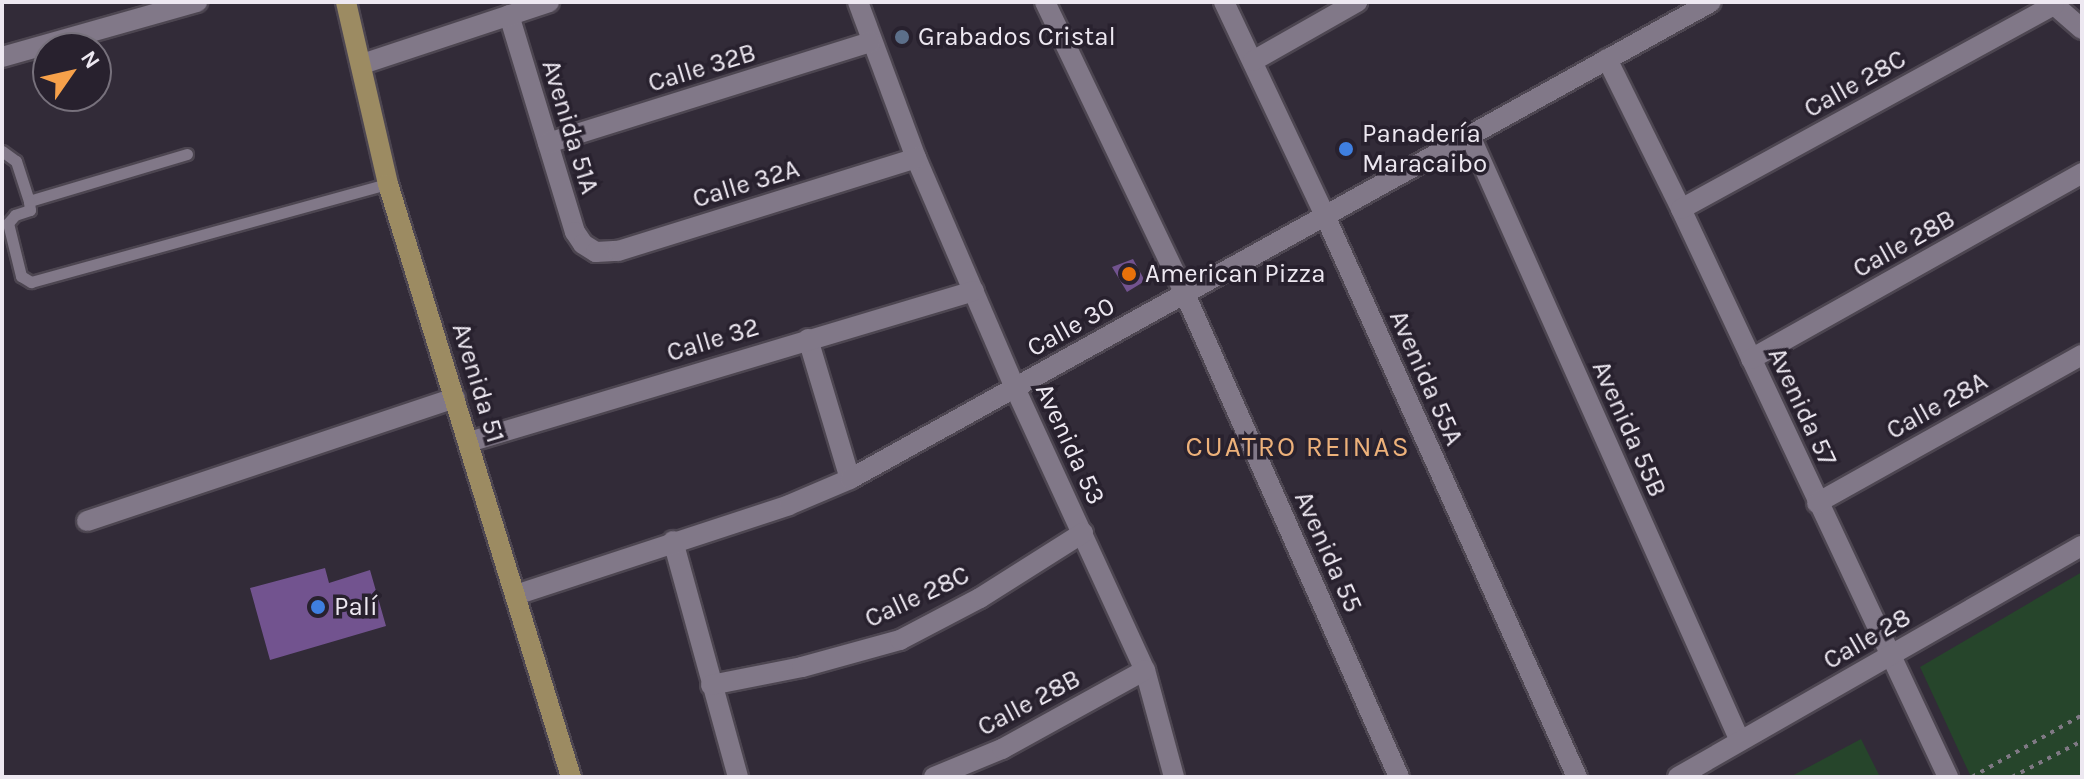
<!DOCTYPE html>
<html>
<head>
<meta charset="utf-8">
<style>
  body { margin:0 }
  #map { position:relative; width:2084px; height:779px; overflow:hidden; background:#322b38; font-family:Karla,sans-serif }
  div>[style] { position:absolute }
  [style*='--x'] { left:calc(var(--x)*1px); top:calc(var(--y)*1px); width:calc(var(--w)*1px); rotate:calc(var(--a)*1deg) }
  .green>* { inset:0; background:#26452b }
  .building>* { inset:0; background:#72538f }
  .path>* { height:4px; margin-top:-2px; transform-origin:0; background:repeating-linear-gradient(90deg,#7f7984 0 4px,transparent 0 10px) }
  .roads { filter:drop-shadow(2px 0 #4d4651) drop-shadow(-2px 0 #4d4651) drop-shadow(0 2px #4d4651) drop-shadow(0 -2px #4d4651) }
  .lane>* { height:11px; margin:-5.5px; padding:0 5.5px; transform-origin:5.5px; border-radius:5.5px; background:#817888 }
  .street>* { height:20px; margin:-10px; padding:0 10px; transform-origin:10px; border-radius:10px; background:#817888 }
  .secondary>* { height:20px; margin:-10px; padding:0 10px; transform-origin:10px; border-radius:10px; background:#9c8b62 }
  .dots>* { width:22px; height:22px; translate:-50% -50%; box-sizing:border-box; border:4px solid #28212e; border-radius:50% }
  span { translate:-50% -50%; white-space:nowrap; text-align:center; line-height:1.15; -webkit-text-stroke:7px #28212e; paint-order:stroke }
  .poi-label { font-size:26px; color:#ede8f1 }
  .left { translate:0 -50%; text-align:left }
  .street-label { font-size:26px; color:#ede8f1 }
  .neighbourhood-label { font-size:28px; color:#edb17a; letter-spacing:2px }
  .frame { position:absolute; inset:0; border:4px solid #ede8f1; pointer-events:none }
  .north { position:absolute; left:32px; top:32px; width:80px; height:80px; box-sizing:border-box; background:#28212e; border:2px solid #77717c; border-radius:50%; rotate:56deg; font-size:22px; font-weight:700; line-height:32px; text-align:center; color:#ede8f1 }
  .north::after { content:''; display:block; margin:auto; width:28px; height:36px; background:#f7a14a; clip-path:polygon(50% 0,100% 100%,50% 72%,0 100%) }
</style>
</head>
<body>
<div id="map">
  <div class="green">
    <i style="clip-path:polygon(2082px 572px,2082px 777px,1971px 777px,1920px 667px)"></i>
    <i style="clip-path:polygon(1861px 739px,1880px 777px,1790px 777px)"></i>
  </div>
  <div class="building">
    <i style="clip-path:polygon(1133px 259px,1145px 281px,1127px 292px,1112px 267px)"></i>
    <i style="clip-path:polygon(325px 568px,329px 583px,370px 570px,386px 626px,270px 660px,250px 588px)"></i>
  </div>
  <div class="path">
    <i style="--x:1972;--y:777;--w:126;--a:-29.4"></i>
    <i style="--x:2012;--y:777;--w:79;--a:-27.2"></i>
  </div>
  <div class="roads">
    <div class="lane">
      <i style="--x:2;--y:151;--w:17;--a:36"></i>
      <i style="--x:16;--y:161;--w:42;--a:72"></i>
      <i style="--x:187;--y:154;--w:165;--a:163.4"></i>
      <i style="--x:29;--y:201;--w:9;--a:84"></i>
      <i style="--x:30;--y:210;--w:16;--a:162"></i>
      <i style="--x:15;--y:215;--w:11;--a:131"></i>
      <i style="--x:8;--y:223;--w:55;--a:76.2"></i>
      <i style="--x:21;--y:276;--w:12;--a:31"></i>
      <i style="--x:31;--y:282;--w:370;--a:-15.4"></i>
    </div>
    <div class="street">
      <i style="--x:858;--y:2;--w:166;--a:69.6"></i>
      <i style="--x:916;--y:158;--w:250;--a:66.7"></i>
      <i style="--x:1015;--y:388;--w:311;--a:65.3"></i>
      <i style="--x:1145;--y:670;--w:111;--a:74.8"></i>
      <i style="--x:1045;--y:2;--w:324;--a:64.4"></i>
      <i style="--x:1185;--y:294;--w:528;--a:66.1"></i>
      <i style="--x:1224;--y:2;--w:239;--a:64.7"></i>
      <i style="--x:1326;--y:218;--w:613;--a:65.82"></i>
      <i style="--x:2051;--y:2;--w:41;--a:41.1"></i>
      <i style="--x:509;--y:15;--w:227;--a:73.1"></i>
      <i style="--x:575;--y:232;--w:14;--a:56"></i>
      <i style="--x:583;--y:244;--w:15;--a:32"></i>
      <i style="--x:596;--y:252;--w:22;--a:-3"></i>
      <i style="--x:618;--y:251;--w:312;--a:-17.3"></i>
      <i style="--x:2;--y:57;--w:203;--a:-15.8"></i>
      <i style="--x:1607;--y:59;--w:167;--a:63.7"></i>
      <i style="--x:1681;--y:209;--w:628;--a:64.82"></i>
      <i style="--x:1253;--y:61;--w:120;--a:-29.6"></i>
      <i style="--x:362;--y:64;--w:197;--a:-18.3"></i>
      <i style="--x:1471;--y:138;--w:660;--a:65.96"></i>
      <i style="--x:548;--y:143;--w:338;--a:-17.4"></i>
      <i style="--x:1681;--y:209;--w:425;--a:-28.7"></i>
      <i style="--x:808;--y:339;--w:146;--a:73.3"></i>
      <i style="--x:1751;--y:359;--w:380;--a:-29.3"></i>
      <i style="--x:469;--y:442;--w:527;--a:-16.65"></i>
      <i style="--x:1817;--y:503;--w:304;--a:-29.2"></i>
      <i style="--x:87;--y:521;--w:388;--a:-18.5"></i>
      <i style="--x:673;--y:541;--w:245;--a:74.6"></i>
      <i style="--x:516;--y:595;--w:287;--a:-18.2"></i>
      <i style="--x:789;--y:505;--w:66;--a:-23.1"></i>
      <i style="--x:850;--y:479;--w:984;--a:-28.99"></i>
      <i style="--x:711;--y:685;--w:93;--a:-11.2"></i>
      <i style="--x:802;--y:667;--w:102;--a:-15.4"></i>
      <i style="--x:900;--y:640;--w:90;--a:-27.7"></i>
      <i style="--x:980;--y:598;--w:122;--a:-32.3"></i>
      <i style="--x:934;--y:777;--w:74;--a:-22.4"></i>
      <i style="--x:1002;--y:749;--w:163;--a:-28.9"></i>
      <i style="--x:1678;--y:777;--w:465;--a:-29.8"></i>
    </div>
    <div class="secondary">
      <i style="--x:346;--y:2;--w:187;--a:77"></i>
      <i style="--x:388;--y:184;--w:621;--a:72.85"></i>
    </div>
  </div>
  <div class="dots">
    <i style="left:902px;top:37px;background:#5c6f8a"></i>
    <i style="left:1346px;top:149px;background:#3f7fe0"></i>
    <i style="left:1129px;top:274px;background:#e8710a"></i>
    <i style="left:318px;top:607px;background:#3f7fe0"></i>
  </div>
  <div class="poi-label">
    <span class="left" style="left:918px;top:37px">Grabados Cristal</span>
    <span class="left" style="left:1362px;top:149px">Panadería<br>Maracaibo</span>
    <span class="left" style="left:1145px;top:274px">American Pizza</span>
    <span class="left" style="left:334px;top:607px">Palí</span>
  </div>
  <div class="street-label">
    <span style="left:702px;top:68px;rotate:-17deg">Calle 32B</span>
    <span style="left:1855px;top:84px;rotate:-29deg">Calle 28C</span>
    <span style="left:570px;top:127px;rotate:73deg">Avenida 51A</span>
    <span style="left:746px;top:184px;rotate:-17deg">Calle 32A</span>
    <span style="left:1904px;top:244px;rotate:-29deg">Calle 28B</span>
    <span style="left:1071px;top:327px;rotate:-29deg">Calle 30</span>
    <span style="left:713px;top:340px;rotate:-17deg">Calle 32</span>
    <span style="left:1426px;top:378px;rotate:66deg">Avenida 55A</span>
    <span style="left:478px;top:383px;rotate:73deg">Avenida 51</span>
    <span style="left:1937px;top:406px;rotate:-29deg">Calle 28A</span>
    <span style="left:1802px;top:407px;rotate:65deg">Avenida 57</span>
    <span style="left:1629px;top:429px;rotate:66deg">Avenida 55B</span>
    <span style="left:1070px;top:444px;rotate:65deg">Avenida 53</span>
    <span style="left:1328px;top:552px;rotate:66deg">Avenida 55</span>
    <span style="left:917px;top:597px;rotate:-25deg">Calle 28C</span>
    <span style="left:1867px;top:639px;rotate:-30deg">Calle 28</span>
    <span style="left:1029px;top:703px;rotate:-28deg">Calle 28B</span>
  </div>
  <div class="neighbourhood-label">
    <span style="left:1298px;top:447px">CUATRO REINAS</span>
  </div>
  <div class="frame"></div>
  <div class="north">N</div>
</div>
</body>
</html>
